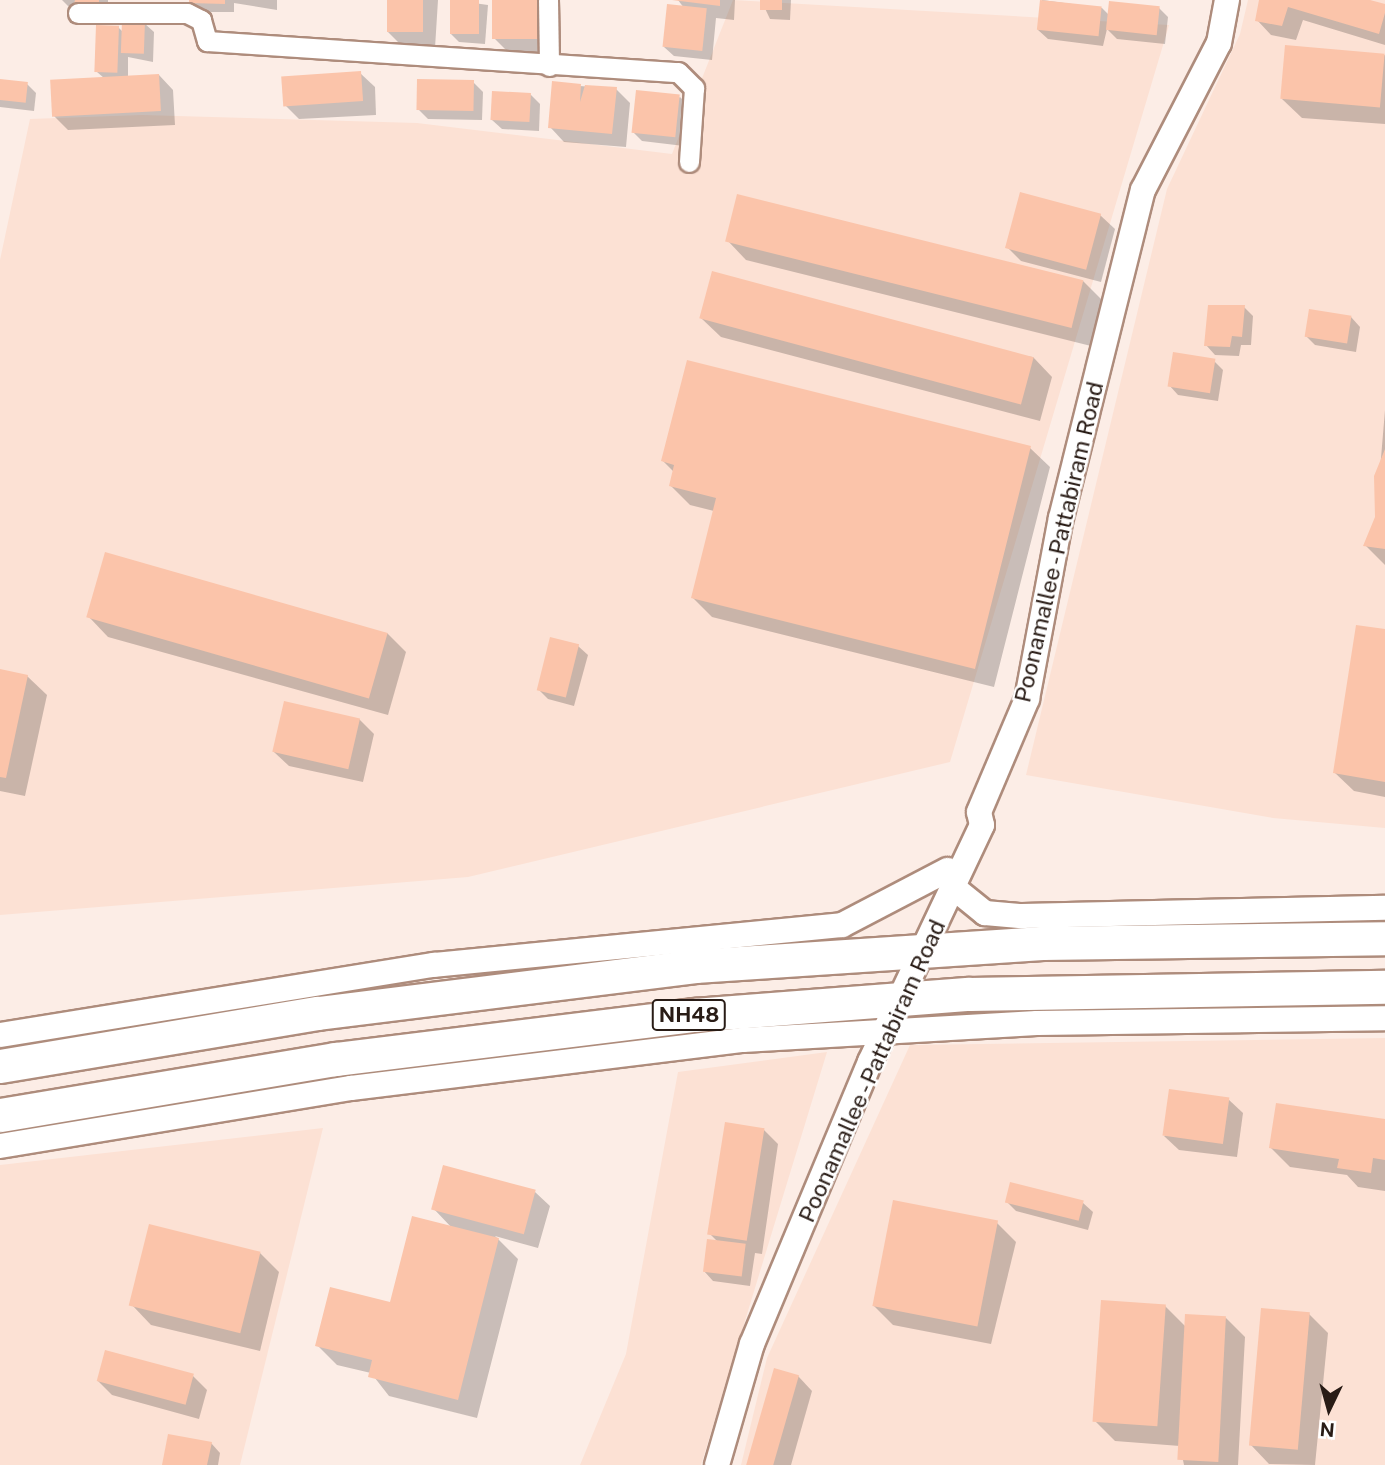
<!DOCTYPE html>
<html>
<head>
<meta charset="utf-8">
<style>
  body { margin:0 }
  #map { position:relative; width:1385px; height:1465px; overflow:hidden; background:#fcede6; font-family:"Public Sans",sans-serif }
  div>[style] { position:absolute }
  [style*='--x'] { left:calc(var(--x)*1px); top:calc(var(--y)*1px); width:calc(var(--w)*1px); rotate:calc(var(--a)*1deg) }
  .built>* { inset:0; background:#fce1d4 }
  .shadow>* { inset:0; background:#0003 }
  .building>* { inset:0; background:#fbc4aa; transform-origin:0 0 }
  .roads { filter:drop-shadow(2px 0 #ae8c7c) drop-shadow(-2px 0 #ae8c7c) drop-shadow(0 2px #ae8c7c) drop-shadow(0 -2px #ae8c7c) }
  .minor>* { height:19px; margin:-9.5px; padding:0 9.5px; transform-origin:9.5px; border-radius:9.5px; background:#fff }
  .tertiary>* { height:24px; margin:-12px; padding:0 12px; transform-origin:12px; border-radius:12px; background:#fff }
  .trunk>* { height:33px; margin:-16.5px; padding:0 16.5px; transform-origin:16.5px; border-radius:16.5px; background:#fff }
  span { translate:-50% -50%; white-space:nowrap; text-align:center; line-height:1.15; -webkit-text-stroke:5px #fff; paint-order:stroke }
  .shield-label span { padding:2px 5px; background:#fff; border:2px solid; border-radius:5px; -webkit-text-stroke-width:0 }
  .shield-label { font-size:21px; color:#291c16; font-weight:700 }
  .street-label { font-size:23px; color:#291c16 }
  .north { position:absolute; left:1294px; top:1374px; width:70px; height:70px; -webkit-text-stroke:5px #fff; paint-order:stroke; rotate:185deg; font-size:19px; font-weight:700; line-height:28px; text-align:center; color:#291c16 }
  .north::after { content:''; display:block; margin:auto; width:24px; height:32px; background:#291c16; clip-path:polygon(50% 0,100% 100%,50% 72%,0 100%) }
</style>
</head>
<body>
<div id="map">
  <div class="built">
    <i style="clip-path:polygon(733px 0,1169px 25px,950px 762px,468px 877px,0 915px,0 260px,30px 119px,142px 115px,417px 123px,672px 154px)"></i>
    <i style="clip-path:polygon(1248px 0,1385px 0,1385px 828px,1273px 818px,1026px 775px,1167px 189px,1240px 34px)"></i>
    <i style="clip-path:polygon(1385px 1038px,1385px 1465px,741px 1465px,767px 1358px,910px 1045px)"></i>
    <i style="clip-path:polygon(827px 1052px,701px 1465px,580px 1465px,626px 1354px,678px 1072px)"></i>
    <i style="clip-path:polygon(323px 1128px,240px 1465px,0 1465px,0 1165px)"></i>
  </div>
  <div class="shadow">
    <i style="clip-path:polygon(62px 0,108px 0,108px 13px,69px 7px)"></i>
    <i style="clip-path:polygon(191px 0,277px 0,277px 10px,234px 3px,234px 12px,201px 12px)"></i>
    <i style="clip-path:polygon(389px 0,438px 0,435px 48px,402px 46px,388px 32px)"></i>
    <i style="clip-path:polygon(452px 0,488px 5px,485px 44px,459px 42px,450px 33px)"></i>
    <i style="clip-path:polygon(494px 0,556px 53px,509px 53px,495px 39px)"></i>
    <i style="clip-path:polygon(678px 0,735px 0,734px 20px,716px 18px,712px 60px,674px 56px,664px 47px,684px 8px)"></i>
    <i style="clip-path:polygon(761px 0,791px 0,790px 20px,770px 19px)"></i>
    <i style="clip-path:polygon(1042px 0,1102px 8px,1109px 15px,1159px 8px,1168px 17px,1165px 44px,1117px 39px,1107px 29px,1103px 46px,1048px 39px,1038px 30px)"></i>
    <i style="clip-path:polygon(1260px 0,1364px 0,1385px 6px,1385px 45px,1303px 20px,1296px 40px,1271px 35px,1257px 20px)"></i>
    <i style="clip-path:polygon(144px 23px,154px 32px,153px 62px,128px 57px,128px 77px,159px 75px,173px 90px,175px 125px,68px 130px,54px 116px,104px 78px,97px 72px,118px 27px,124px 33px)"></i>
    <i style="clip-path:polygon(1385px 55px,1385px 124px,1302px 118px,1282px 99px)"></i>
    <i style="clip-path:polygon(360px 73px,375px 87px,376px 115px,299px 119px,285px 105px)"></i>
    <i style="clip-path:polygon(0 81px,27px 84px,36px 93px,34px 111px,0 107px)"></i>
    <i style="clip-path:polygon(473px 82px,483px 92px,482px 120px,428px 119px,418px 109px)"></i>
    <i style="clip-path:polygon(580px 86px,616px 89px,630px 103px,626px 147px,564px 142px,550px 127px)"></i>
    <i style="clip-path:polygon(530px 94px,540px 104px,539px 131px,502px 129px,492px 120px)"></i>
    <i style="clip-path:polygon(680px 97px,689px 106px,684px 146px,642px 141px,633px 132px)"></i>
    <i style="clip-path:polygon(1100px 215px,1115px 229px,1101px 282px,1021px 261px,1007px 247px)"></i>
    <i style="clip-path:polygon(727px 240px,1083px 281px,1103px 301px,1091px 346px,746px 260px)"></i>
    <i style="clip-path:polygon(1244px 307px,1253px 316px,1251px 345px,1241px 345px,1239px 356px,1215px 355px,1206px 345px)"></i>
    <i style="clip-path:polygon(1351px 317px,1360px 327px,1356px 352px,1315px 345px,1306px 336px)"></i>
    <i style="clip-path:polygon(701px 318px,1033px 357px,1052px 377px,1040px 421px,721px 337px)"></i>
    <i style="clip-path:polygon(1214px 361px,1223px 370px,1218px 401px,1178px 395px,1169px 385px)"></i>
    <i style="clip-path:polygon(1385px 410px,1385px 565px,1365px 545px,1376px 518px)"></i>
    <i style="clip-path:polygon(1030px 448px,1050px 467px,994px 687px,712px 617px,692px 597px,714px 511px,690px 505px,671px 486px,674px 472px,663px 461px)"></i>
    <i style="clip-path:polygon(89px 617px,387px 633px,406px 652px,388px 715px,108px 637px)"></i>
    <i style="clip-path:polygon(1385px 631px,1385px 797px,1354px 791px,1334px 772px)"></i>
    <i style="clip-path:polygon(578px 646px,588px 655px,574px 706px,548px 699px,538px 689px)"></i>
    <i style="clip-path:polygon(0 670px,27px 676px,47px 695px,25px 796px,0 791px)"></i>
    <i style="clip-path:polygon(359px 719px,374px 734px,363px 782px,289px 766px,274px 752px)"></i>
    <i style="clip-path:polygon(1228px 1099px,1243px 1113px,1237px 1157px,1179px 1150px,1164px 1136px)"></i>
    <i style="clip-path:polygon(1385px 1121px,1385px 1191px,1358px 1187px,1347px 1175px,1290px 1167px,1271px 1148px)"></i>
    <i style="clip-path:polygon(764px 1130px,778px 1144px,762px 1254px,755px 1253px,750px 1286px,713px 1281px,704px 1271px,718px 1242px,710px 1234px)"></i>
    <i style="clip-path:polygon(535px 1192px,550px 1206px,538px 1248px,495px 1236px,518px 1259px,477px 1418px,389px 1396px,371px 1373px,337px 1365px,317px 1345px,391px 1304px,452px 1228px,433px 1208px)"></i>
    <i style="clip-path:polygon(1007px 1202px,1083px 1203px,1093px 1212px,1088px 1230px,1016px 1211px)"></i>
    <i style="clip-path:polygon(997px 1223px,1016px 1242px,991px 1344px,893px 1325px,873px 1305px)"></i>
    <i style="clip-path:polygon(260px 1253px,279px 1272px,260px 1351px,151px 1325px,132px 1305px)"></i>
    <i style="clip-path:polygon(1165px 1306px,1186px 1327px,1226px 1318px,1245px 1337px,1238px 1465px,1184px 1465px,1180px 1446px,1115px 1441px,1096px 1422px)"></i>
    <i style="clip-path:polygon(1309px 1314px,1328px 1333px,1315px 1465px,1269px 1464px,1250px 1444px)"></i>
    <i style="clip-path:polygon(193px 1376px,207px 1390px,199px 1419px,112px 1395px,98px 1381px)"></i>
    <i style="clip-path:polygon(798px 1376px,812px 1391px,791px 1465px,749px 1465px)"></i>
    <i style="clip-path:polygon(211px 1443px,220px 1453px,218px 1465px,164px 1465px)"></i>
  </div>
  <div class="building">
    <i style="clip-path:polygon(75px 0,99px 0,99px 5px,74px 4px)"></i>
    <i style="clip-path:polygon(189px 0,225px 0,225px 4px,189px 3px)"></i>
    <i style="left:387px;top:0;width:36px;height:32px"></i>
    <i style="left:450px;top:0;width:29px;height:34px"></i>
    <i style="left:492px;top:0;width:49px;height:39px"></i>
    <i style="clip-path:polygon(672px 0,720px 0,720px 6px)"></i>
    <i style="left:760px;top:0;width:22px;height:10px"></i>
    <i style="left:1040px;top:0;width:62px;height:30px;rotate:6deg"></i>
    <i style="clip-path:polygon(1259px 0,1370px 0,1385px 4px,1385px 13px,1379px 34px,1288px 7px,1282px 26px,1255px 21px)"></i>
    <i style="left:1109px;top:1px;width:51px;height:29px;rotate:6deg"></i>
    <i style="left:667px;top:4px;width:40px;height:43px;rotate:6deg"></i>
    <i style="left:122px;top:20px;width:23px;height:33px;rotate:2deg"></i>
    <i style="left:96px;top:25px;width:23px;height:47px;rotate:2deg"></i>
    <i style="left:1285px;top:45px;width:100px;height:54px;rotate:5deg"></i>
    <i style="left:361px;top:71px;width:30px;height:80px;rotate:86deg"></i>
    <i style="left:159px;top:74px;width:37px;height:109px;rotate:87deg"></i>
    <i style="left:0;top:79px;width:28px;height:21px;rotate:6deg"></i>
    <i style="left:417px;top:79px;width:57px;height:31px;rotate:1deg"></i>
    <i style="clip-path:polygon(552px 81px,581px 84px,580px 102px,585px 85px,617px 87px,612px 134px,548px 128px)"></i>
    <i style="left:636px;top:90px;width:44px;height:43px;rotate:6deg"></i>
    <i style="left:492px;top:91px;width:39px;height:29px;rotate:3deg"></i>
    <i style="left:1020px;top:192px;width:84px;height:58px;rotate:15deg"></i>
    <i style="left:737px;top:194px;width:357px;height:49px;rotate:14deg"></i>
    <i style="left:712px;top:271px;width:333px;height:49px;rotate:15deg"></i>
    <i style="clip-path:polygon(1208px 305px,1245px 305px,1242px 337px,1232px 336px,1230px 347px,1204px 346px)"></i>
    <i style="left:1309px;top:309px;width:43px;height:28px;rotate:9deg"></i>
    <i style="left:1173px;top:352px;width:43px;height:35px;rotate:9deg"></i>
    <i style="clip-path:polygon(687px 360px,1031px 446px,975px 669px,691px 598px,716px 498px,669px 486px,674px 465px,661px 461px)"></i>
    <i style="clip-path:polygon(1385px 449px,1385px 549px,1363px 546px,1375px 517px,1374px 476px)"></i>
    <i style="left:105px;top:552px;width:294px;height:68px;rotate:16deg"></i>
    <i style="clip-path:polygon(1356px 625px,1385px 629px,1385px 782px,1333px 773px)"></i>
    <i style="left:550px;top:637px;width:30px;height:55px;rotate:14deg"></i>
    <i style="clip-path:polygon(0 669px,28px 675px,6px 778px,0 777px)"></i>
    <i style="left:284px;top:701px;width:78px;height:52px;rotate:13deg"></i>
    <i style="left:1169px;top:1089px;width:61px;height:47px;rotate:8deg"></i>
    <i style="clip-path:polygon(1276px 1103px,1385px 1119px,1385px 1160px,1373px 1158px,1371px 1173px,1337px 1168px,1339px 1159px,1269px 1148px)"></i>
    <i style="left:725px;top:1122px;width:40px;height:114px;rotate:9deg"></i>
    <i style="left:443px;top:1165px;width:96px;height:46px;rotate:15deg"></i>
    <i style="left:1010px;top:1182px;width:76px;height:21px;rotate:14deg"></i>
    <i style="left:893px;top:1200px;width:107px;height:108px;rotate:11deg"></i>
    <i style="clip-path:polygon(412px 1216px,499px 1238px,458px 1400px,368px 1377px,372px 1360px,315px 1346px,330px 1287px,390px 1302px)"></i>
    <i style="left:149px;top:1224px;width:115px;height:84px;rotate:14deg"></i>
    <i style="left:707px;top:1239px;width:39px;height:33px;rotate:7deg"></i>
    <i style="left:1101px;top:1300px;width:65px;height:122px;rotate:4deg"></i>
    <i style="left:1261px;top:1308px;width:49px;height:138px;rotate:5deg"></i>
    <i style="left:1185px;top:1314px;width:41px;height:146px;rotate:3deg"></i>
    <i style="left:105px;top:1350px;width:92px;height:32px;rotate:15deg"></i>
    <i style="left:774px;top:1368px;width:26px;height:101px;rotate:16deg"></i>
    <i style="clip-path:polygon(168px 1434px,212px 1442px,207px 1465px,162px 1465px)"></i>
  </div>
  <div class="roads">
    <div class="minor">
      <i style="--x:548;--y:0;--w:66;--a:89.1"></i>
      <i style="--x:78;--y:13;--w:109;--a:0"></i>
      <i style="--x:187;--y:13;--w:16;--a:27"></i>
      <i style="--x:201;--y:20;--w:22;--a:74"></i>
      <i style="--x:207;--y:41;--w:472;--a:3.8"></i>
      <i style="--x:678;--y:72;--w:23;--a:45"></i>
      <i style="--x:694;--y:88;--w:74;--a:93.9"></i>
    </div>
    <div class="tertiary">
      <i style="--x:954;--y:888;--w:40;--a:39"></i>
      <i style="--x:985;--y:913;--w:37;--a:5"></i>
      <i style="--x:1022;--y:916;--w:363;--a:-1.3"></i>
      <i style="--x:0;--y:1035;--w:440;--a:-9.2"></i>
      <i style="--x:434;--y:965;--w:410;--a:-5.6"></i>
      <i style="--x:842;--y:925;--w:119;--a:-27.6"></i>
      <i style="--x:0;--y:1146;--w:356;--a:-9.4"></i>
      <i style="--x:351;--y:1088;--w:395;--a:-7"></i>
      <i style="--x:743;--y:1040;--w:294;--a:-3.3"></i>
      <i style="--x:1037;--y:1023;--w:348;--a:-0.8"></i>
      <i style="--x:717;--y:1465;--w:126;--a:-73.9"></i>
      <i style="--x:752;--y:1344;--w:306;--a:-67.3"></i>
      <i style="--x:870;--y:1062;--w:262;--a:-64.7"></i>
      <i style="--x:982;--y:825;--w:13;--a:-103"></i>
      <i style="--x:979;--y:812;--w:123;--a:-67"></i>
      <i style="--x:1027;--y:699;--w:184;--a:-79.4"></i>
      <i style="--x:1061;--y:518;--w:338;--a:-76"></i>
      <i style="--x:1143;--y:190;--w:165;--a:-62.7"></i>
      <i style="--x:1219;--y:43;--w:44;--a:-79.5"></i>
    </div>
    <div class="trunk">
      <i style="--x:0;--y:1066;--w:322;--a:-9.5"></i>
      <i style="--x:318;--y:1013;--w:380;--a:-7.1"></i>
      <i style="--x:695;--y:966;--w:348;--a:-3.8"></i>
      <i style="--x:1042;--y:943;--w:343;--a:-0.8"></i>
      <i style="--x:0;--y:1115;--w:340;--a:-9.5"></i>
      <i style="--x:335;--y:1059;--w:362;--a:-7"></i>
      <i style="--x:694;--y:1015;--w:276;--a:-4.4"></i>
      <i style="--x:969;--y:994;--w:416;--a:-1"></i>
    </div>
  </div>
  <div class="shield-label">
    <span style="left:689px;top:1015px">NH48</span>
  </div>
  <div class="street-label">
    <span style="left:1059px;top:542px;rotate:-77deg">Poonamallee - Pattabiram Road</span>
    <span style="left:872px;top:1071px;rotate:-66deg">Poonamallee - Pattabiram Road</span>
  </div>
  <div class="north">N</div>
</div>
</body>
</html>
